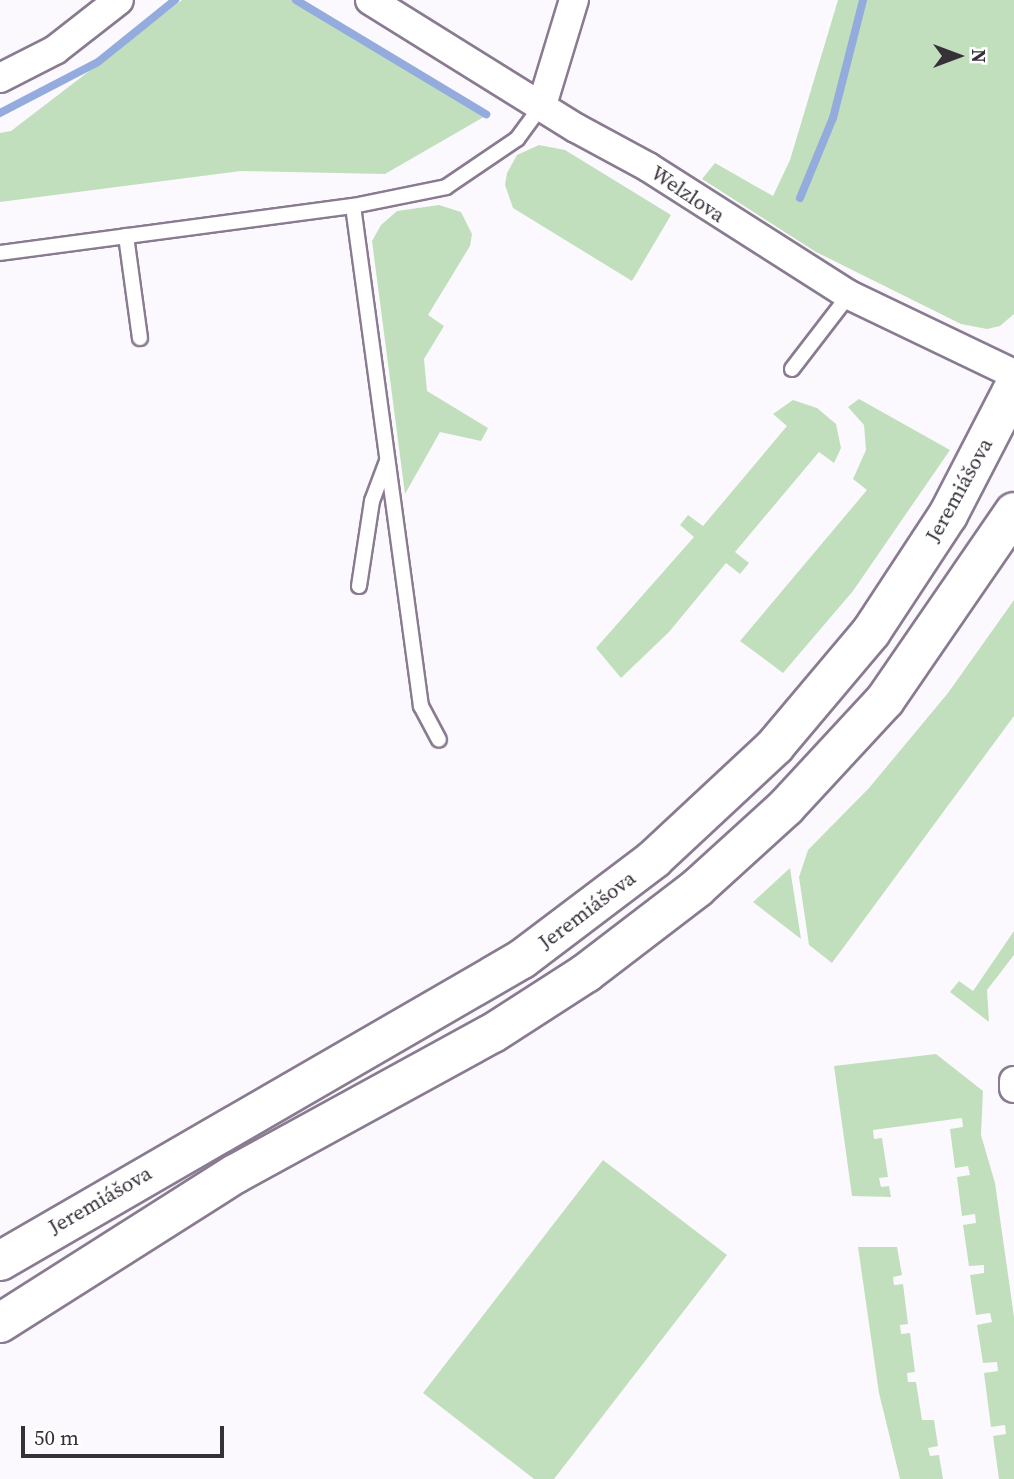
<!DOCTYPE html>
<html>
<head>
<meta charset="utf-8">
<style>
  body { margin:0 }
  #map { position:relative; width:1014px; height:1479px; overflow:hidden; background:#fcf9fe; font-family:"Source Serif 4",serif }
  div>[style] { position:absolute }
  [style*='--x'] { left:calc(var(--x)*1px); top:calc(var(--y)*1px); width:calc(var(--w)*1px); rotate:calc(var(--a)*1deg) }
  .green>* { inset:0; background:#c2dfbd }
  .stream>* { height:8px; margin:-4px; padding:0 4px; transform-origin:4px; border-radius:4px; background:#94abdd }
  .roads { filter:drop-shadow(2px 0 #897b90) drop-shadow(-2px 0 #897b90) drop-shadow(0 2px #897b90) drop-shadow(0 -2px #897b90) }
  .lane>* { height:14px; margin:-7px; padding:0 7px; transform-origin:7px; border-radius:7px; background:#fff }
  .street>* { height:28px; margin:-14px; padding:0 14px; transform-origin:14px; border-radius:14px; background:#fff }
  .secondary>* { height:38px; margin:-19px; padding:0 19px; transform-origin:19px; border-radius:19px; background:#fff }
  span { translate:-50% -50%; white-space:nowrap; text-align:center; line-height:1.15; -webkit-text-stroke:5px #fff; paint-order:stroke }
  .street-label { font-size:21px; color:#363039 }
  .north { position:absolute; left:923px; top:21px; width:70px; height:70px; -webkit-text-stroke:5px #fff; paint-order:stroke; rotate:90deg; font-size:19px; font-weight:700; line-height:28px; text-align:center; color:#363039 }
  .north::after { content:''; display:block; margin:auto; width:24px; height:32px; background:#363039; clip-path:polygon(50% 0,100% 100%,50% 72%,0 100%) }
  .scale { position:absolute; left:21px; top:1426px; width:203px; height:32px; box-sizing:border-box; border:4px solid #363039; border-top:0; padding-left:9px; font-size:21px; line-height:24px; white-space:nowrap; color:#363039; -webkit-text-stroke:5px #fff; paint-order:stroke }
</style>
</head>
<body>
<div id="map">
  <div class="green">
    <i style="clip-path:polygon(182px 0,299px 0,355px 40px,489px 114px,385px 174px,241px 171px,0 202px,0 133px,11px 131px)"></i>
    <i style="clip-path:polygon(838px 0,1014px 0,1014px 314px,1000px 326px,987px 329px,961px 324px,816px 252px,702px 179px,715px 163px,773px 196px,790px 160px)"></i>
    <i style="clip-path:polygon(539px 145px,565px 150px,671px 215px,632px 281px,513px 208px,505px 185px,507px 173px,517px 155px)"></i>
    <i style="clip-path:polygon(439px 205px,461px 212px,472px 234px,470px 246px,428px 315px,444px 326px,424px 359px,427px 391px,488px 428px,481px 441px,440px 432px,405px 494px,372px 241px,381px 225px,397px 211px)"></i>
    <i style="clip-path:polygon(859px 399px,950px 450px,853px 591px,783px 673px,740px 641px,867px 490px,853px 479px,866px 450px,864px 425px,848px 407px)"></i>
    <i style="clip-path:polygon(793px 400px,817px 408px,836px 424px,841px 448px,834px 463px,819px 452px,735px 552px,749px 563px,740px 574px,726px 563px,669px 632px,621px 678px,596px 648px,694px 537px,680px 525px,688px 515px,703px 526px,787px 426px,773px 414px)"></i>
    <i style="clip-path:polygon(1014px 600px,1014px 716px,832px 963px,809px 945px,799px 877px,808px 850px,869px 788px,948px 693px)"></i>
    <i style="clip-path:polygon(790px 868px,801px 939px,753px 902px)"></i>
    <i style="clip-path:polygon(1014px 931px,1014px 955px,987px 990px,989px 1022px,950px 992px,959px 981px,973px 991px)"></i>
    <i style="clip-path:polygon(936px 1054px,983px 1091px,981px 1135px,995px 1183px,1014px 1317px,1014px 1479px,999px 1479px,993px 1436px,1006px 1434px,1005px 1425px,991px 1427px,984px 1373px,998px 1371px,997px 1362px,983px 1363px,977px 1325px,992px 1322px,990px 1313px,976px 1315px,970px 1275px,984px 1273px,984px 1265px,969px 1266px,963px 1225px,976px 1223px,975px 1214px,962px 1216px,957px 1177px,970px 1175px,968px 1166px,955px 1168px,950px 1129px,963px 1127px,962px 1118px,873px 1130px,874px 1139px,882px 1138px,888px 1177px,879px 1178px,881px 1187px,889px 1186px,891px 1197px,852px 1196px,834px 1066px)"></i>
    <i style="clip-path:polygon(603px 1160px,727px 1255px,554px 1479px,534px 1479px,423px 1393px)"></i>
    <i style="clip-path:polygon(858px 1247px,897px 1247px,902px 1275px,893px 1277px,894px 1285px,903px 1284px,908px 1324px,900px 1325px,901px 1334px,910px 1333px,915px 1372px,907px 1373px,908px 1382px,916px 1382px,922px 1420px,934px 1420px,938px 1446px,928px 1448px,930px 1456px,939px 1455px,943px 1479px,900px 1479px,879px 1393px)"></i>
  </div>
  <div class="stream">
    <i style="--x:296;--y:0;--w:222;--a:31"></i>
    <i style="--x:0;--y:113;--w:110;--a:-27.5"></i>
    <i style="--x:98;--y:62;--w:99;--a:-38.8"></i>
    <i style="--x:800;--y:198;--w:87;--a:-67.6"></i>
    <i style="--x:833;--y:118;--w:122;--a:-75.7"></i>
  </div>
  <div class="roads">
    <div class="lane">
      <i style="--x:353;--y:206;--w:505;--a:82.26"></i>
      <i style="--x:421;--y:706;--w:38;--a:62"></i>
      <i style="--x:126;--y:236;--w:103;--a:82.2"></i>
      <i style="--x:0;--y:253;--w:356;--a:-7.6"></i>
      <i style="--x:353;--y:206;--w:95;--a:-11.5"></i>
      <i style="--x:446;--y:187;--w:86;--a:-34.1"></i>
      <i style="--x:517;--y:139;--w:42;--a:-53.7"></i>
      <i style="--x:792;--y:369;--w:93;--a:-52.4"></i>
      <i style="--x:359;--y:586;--w:86;--a:-81.3"></i>
      <i style="--x:372;--y:501;--w:43;--a:-69.4"></i>
    </div>
    <div class="street">
      <i style="--x:370;--y:0;--w:243;--a:31.9"></i>
      <i style="--x:576;--y:128;--w:82;--a:28.4"></i>
      <i style="--x:648;--y:167;--w:238;--a:32.5"></i>
      <i style="--x:849;--y:295;--w:183;--a:25.6"></i>
      <i style="--x:0;--y:78;--w:62;--a:-27"></i>
      <i style="--x:55;--y:50;--w:81;--a:-38"></i>
      <i style="--x:542;--y:105;--w:110;--a:-73.1"></i>
      <i style="--x:1014;--y:1081;--w:7;--a:90"></i>
    </div>
    <div class="secondary">
      <i style="--x:0;--y:1261;--w:603;--a:-30.05"></i>
      <i style="--x:522;--y:959;--w:166;--a:-37.1"></i>
      <i style="--x:654;--y:859;--w:166;--a:-43"></i>
      <i style="--x:775;--y:746;--w:149;--a:-49.9"></i>
      <i style="--x:871;--y:632;--w:140;--a:-56.7"></i>
      <i style="--x:948;--y:515;--w:144;--a:-62.7"></i>
      <i style="--x:0;--y:1323;--w:278;--a:-32.4"></i>
      <i style="--x:235;--y:1174;--w:294;--a:-28.7"></i>
      <i style="--x:493;--y:1033;--w:111;--a:-32.8"></i>
      <i style="--x:586;--y:973;--w:140;--a:-37.4"></i>
      <i style="--x:697;--y:888;--w:120;--a:-42.3"></i>
      <i style="--x:786;--y:807;--w:146;--a:-47.2"></i>
      <i style="--x:885;--y:700;--w:228;--a:-55.5"></i>
    </div>
  </div>
  <div class="street-label">
    <span style="left:688px;top:194px;rotate:34deg">Welzlova</span>
    <span style="left:959px;top:490px;rotate:-61deg">Jeremiášova</span>
    <span style="left:587px;top:910px;rotate:-37deg">Jeremiášova</span>
    <span style="left:100px;top:1200px;rotate:-30deg">Jeremiášova</span>
  </div>
  <div class="north">N</div>
  <div class="scale">50 m</div>
</div>
</body>
</html>
